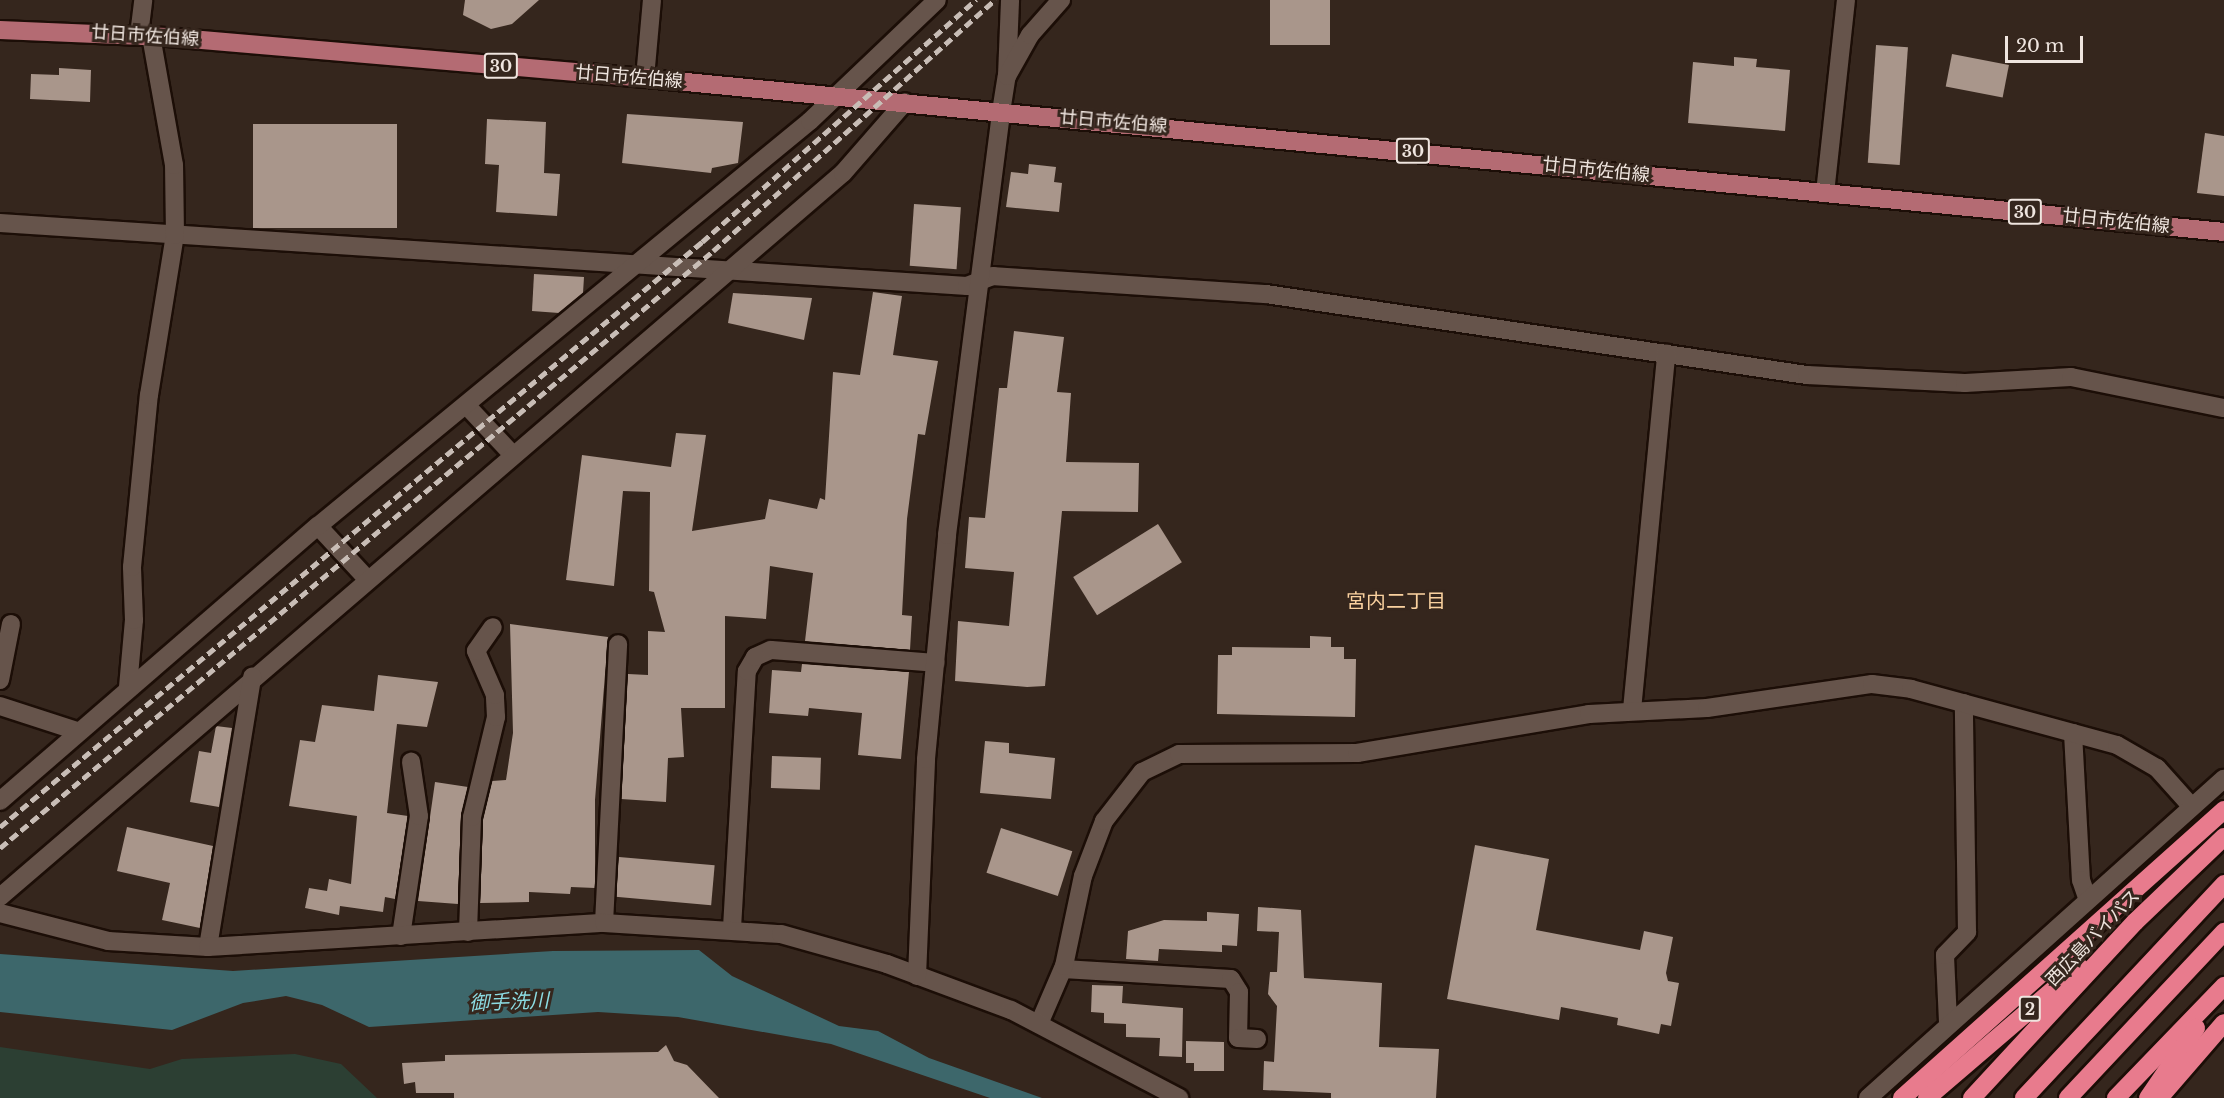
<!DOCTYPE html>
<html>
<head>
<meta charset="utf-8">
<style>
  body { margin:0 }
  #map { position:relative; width:2224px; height:1098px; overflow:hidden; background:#35261d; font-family:"Libre Baskerville","Noto Sans JP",serif }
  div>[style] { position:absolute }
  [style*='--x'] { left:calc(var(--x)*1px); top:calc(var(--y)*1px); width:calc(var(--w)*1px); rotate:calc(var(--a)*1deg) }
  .green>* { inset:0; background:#2c3f33 }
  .water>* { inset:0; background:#3d676b }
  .building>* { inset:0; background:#a9968b; transform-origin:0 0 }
  .roads { filter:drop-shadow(2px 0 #1c0e07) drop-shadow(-2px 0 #1c0e07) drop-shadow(0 2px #1c0e07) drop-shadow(0 -2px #1c0e07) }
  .street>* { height:18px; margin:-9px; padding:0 9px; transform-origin:9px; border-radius:9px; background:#66544b }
  .secondary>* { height:18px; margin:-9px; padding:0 9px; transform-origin:9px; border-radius:9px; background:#66544b }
  .primary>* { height:18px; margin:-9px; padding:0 9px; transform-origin:9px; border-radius:9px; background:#b46b73 }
  .highway>* { height:18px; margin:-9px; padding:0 9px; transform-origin:9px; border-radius:9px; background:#e87b8d }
  .rail>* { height:4.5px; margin-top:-2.25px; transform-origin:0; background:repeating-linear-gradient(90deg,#c8bdb6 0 9px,transparent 0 13.5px) }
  span { translate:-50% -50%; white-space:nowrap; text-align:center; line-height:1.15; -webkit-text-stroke:6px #35261d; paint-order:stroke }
  .shield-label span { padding:2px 4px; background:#35261d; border:2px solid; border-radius:4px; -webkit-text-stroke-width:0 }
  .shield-label { font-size:16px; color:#efe5df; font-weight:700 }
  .street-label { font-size:18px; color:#efe5df }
  .neighbourhood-label { font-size:20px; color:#fad19f }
  .water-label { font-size:20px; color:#8cdbe2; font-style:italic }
  .scale { position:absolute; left:2005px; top:36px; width:78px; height:27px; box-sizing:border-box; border:3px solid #efe5df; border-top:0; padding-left:8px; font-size:18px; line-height:21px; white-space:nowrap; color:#efe5df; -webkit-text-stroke:4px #35261d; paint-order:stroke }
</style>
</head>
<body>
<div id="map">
  <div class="green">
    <i style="clip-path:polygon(0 1047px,150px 1069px,182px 1059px,295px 1054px,341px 1064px,377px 1098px,0 1098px)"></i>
  </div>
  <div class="water">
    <i style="clip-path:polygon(699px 950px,732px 976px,839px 1026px,878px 1031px,929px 1058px,1042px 1098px,990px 1098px,831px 1044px,678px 1017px,598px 1012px,369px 1027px,322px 1005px,286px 996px,243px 1003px,172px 1030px,0 1012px,0 954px,233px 971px,553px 951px)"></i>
  </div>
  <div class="building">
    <i style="clip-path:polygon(465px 0,539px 0,512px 24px,491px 29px,463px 15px)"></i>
    <i style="left:1270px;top:0;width:60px;height:45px"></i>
    <i style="left:1876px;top:45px;width:32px;height:118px;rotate:4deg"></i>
    <i style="left:1952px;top:54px;width:58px;height:33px;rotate:11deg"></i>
    <i style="clip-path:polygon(1734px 57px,1757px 59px,1756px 67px,1790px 70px,1785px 131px,1688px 123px,1693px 62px,1734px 66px)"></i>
    <i style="clip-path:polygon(59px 68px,91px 70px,90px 102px,30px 99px,31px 74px,59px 75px)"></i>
    <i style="clip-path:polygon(627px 114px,743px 122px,738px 163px,712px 168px,711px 173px,622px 163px)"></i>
    <i style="clip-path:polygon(487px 119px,546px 122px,544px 173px,560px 174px,557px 216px,496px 212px,499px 165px,485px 164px)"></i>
    <i style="left:253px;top:124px;width:144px;height:104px"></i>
    <i style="clip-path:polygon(2205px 133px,2224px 136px,2224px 196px,2197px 193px)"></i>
    <i style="clip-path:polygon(1029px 164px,1056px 167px,1054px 182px,1062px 183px,1059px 212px,1006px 207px,1011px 172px,1028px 174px)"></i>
    <i style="left:914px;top:204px;width:47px;height:62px;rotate:4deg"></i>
    <i style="clip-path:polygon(534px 274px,584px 277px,583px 293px,559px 313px,532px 311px)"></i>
    <i style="clip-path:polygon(873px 292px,902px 296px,893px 355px,938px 361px,925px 435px,918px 434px,907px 519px,902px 615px,912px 616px,910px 650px,805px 641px,813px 573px,770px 566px,766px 619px,725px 616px,725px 708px,681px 708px,684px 757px,668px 758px,666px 802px,621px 799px,628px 674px,648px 675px,648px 631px,665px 632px,654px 592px,649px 591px,650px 492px,623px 491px,614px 586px,566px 580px,582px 455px,671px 467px,676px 433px,706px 435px,692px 531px,765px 519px,769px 499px,817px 509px,820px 498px,825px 500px,833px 372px,860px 375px)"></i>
    <i style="clip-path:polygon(733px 293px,812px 298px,804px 340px,728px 323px)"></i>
    <i style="clip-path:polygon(1014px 331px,1064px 337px,1057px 392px,1071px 393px,1066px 462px,1139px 463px,1138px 512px,1062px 511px,1045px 686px,1027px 687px,955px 681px,958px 621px,1009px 626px,1014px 572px,965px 568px,969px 517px,985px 518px,999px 388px,1007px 388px)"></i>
    <i style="left:1158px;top:524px;width:45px;height:100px;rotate:58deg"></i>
    <i style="clip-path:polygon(510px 624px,608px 637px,595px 800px,595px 888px,571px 887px,570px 894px,529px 892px,529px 902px,480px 903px,483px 819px,492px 781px,506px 780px,513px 733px)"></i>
    <i style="clip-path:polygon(1310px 636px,1331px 637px,1331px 647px,1344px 647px,1344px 659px,1356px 659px,1355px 717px,1217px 714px,1218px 655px,1232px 655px,1232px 647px,1310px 648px)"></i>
    <i style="clip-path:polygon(802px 664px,909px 672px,901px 759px,858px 755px,862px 713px,809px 708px,808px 716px,769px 713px,772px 670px,801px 672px)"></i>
    <i style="clip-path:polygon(378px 675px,438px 682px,427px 727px,397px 724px,387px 813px,408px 816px,395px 899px,385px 897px,383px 912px,340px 906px,339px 915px,305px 908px,309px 888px,327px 891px,329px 879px,351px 884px,357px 816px,289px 806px,300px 740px,315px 742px,322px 705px,374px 711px)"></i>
    <i style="clip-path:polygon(216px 726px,232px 728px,219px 807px,190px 802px,199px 751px,211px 753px)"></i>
    <i style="clip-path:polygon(985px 741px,1009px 743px,1009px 753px,1055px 758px,1051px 799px,980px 793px)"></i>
    <i style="left:772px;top:756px;width:49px;height:32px;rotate:2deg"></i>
    <i style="clip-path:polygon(435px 782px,468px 787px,461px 816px,458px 904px,418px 901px)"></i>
    <i style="clip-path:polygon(127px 827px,213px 846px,200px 928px,162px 920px,170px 883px,117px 871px)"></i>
    <i style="left:1001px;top:828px;width:75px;height:47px;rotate:18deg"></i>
    <i style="clip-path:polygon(1475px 845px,1549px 859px,1536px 930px,1640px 950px,1644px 931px,1673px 937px,1666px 973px,1668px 981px,1679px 983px,1671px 1026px,1661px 1024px,1659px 1034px,1617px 1025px,1618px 1018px,1561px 1007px,1559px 1020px,1447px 999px)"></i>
    <i style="left:619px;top:857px;width:96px;height:40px;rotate:5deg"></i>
    <i style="clip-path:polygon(1258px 907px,1301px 910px,1304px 978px,1382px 983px,1379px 1047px,1439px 1049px,1436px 1098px,1331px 1098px,1331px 1093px,1263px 1090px,1264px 1061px,1274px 1062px,1277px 1006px,1268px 994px,1270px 972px,1277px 972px,1279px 932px,1257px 931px)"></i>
    <i style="clip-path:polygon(1207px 912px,1239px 914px,1237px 946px,1222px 945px,1222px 952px,1159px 949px,1158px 961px,1126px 959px,1128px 931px,1164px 920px,1207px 921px)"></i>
    <i style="clip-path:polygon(1092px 985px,1123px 986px,1122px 1003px,1183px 1008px,1182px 1057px,1159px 1056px,1160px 1038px,1126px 1037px,1126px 1024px,1104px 1023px,1104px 1013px,1091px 1012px)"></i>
    <i style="clip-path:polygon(1186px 1041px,1224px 1042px,1224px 1071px,1194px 1071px,1194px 1063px,1186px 1063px)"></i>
    <i style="clip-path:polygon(666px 1045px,674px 1061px,687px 1065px,719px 1098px,454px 1098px,454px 1093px,416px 1093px,415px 1082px,404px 1084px,402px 1063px,445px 1061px,445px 1055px,658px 1052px)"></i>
  </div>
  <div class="roads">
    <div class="street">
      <i style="--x:1007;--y:76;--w:76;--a:-87.7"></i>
      <i style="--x:645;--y:78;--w:78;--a:-84.9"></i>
      <i style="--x:1825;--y:193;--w:194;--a:-83.8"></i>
      <i style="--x:0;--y:223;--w:969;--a:3.73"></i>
      <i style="--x:967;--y:286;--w:28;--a:-21"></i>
      <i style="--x:993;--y:276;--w:274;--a:3.8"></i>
      <i style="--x:1266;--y:294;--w:547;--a:8.52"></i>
      <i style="--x:1807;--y:375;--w:158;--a:2.9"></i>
      <i style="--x:1965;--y:383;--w:106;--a:-3.2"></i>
      <i style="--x:2071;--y:377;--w:156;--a:11.5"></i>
      <i style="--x:466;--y:405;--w:69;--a:46.8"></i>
      <i style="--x:318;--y:526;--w:72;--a:47.2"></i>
      <i style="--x:0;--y:680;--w:57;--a:-78.9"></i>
      <i style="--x:128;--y:687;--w:67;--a:-84.9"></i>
      <i style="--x:134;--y:620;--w:53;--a:-92.2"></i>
      <i style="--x:132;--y:567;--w:173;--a:-84.4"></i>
      <i style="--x:149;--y:395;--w:162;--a:-80.8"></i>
      <i style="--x:175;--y:235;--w:70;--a:-90.8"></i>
      <i style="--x:174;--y:165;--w:131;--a:-100.1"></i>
      <i style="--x:0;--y:706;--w:81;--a:18"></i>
      <i style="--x:1632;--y:710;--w:358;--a:-84.5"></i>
      <i style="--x:2073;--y:733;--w:147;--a:86.9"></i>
      <i style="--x:2081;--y:880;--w:18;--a:71"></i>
      <i style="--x:0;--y:801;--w:420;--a:-40.9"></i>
      <i style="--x:318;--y:526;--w:637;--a:-39.46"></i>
      <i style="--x:810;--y:121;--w:175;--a:-43.6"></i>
      <i style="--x:0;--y:897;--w:1111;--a:-40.66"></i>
      <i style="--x:843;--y:173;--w:94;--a:-48.9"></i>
      <i style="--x:604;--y:923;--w:279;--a:-87.1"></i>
      <i style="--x:732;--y:928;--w:257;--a:-86.7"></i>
      <i style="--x:747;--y:671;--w:16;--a:-60"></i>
      <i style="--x:755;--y:657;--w:17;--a:-24"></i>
      <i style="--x:771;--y:650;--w:165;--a:4.5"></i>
      <i style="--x:468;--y:932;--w:115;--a:-88"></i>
      <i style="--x:472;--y:817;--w:103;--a:-76.5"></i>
      <i style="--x:496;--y:717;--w:22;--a:-93"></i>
      <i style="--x:495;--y:695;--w:48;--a:-113.4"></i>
      <i style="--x:476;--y:651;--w:29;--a:-55"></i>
      <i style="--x:401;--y:936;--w:121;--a:-81.5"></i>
      <i style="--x:419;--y:816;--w:55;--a:-98.4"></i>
      <i style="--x:208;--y:947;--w:274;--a:-80.7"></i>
      <i style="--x:1063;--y:969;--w:168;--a:3.4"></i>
      <i style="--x:1231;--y:979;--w:15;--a:58"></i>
      <i style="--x:1239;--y:992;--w:46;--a:91.2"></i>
      <i style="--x:1238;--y:1038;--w:19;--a:3"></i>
      <i style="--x:1948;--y:1022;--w:67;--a:-92.6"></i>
      <i style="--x:1945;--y:955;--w:32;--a:-46"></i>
      <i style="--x:1967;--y:932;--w:229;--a:-90.8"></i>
      <i style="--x:1039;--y:1024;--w:63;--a:-66.7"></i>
      <i style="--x:1064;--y:966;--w:92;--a:-78.1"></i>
      <i style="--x:1083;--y:876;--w:59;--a:-69.1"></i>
      <i style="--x:1104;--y:821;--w:62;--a:-52.2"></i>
      <i style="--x:1142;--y:772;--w:41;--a:-25.9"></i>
      <i style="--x:1179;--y:754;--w:178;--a:-0.3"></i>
      <i style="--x:1357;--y:753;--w:235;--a:-9.5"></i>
      <i style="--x:1589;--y:714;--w:118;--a:-2.9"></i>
      <i style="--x:1707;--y:708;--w:167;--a:-8.3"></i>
      <i style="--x:1872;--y:684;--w:39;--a:7"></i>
      <i style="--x:1911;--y:689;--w:213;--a:15.2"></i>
      <i style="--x:2117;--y:745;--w:46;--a:29.9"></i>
      <i style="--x:2157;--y:768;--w:52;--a:48.1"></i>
    </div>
    <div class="secondary">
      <i style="--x:139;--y:35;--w:35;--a:-83"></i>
      <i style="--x:0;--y:913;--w:112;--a:14.5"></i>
      <i style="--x:108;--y:941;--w:100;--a:3.4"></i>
      <i style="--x:208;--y:947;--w:397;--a:-3.5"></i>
      <i style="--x:604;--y:923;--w:177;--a:3.6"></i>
      <i style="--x:781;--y:934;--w:110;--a:15.8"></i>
      <i style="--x:887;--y:964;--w:132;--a:20.4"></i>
      <i style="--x:1011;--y:1010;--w:190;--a:27.6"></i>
      <i style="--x:917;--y:976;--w:217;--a:-87.6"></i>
      <i style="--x:926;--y:759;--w:225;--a:-84.6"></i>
      <i style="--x:947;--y:535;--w:426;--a:-82.7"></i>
      <i style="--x:1001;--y:112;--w:36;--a:-81"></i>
      <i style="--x:1007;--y:76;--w:47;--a:-60.7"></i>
      <i style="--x:1030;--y:35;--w:47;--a:-48.5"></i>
      <i style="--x:1868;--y:1098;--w:478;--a:-41.9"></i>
    </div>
    <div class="primary">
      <i style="--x:0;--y:30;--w:167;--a:2.4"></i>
      <i style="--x:167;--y:37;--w:480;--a:4.9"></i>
      <i style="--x:645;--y:78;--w:1586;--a:5.57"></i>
    </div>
    <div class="highway">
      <i style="--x:1902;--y:1098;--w:432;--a:-41.8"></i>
      <i style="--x:1927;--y:1098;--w:201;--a:-40.6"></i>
      <i style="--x:1972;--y:1098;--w:240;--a:-47.2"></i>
      <i style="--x:2135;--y:922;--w:123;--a:-43.7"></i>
      <i style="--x:2024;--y:1098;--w:293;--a:-46.9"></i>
      <i style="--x:2068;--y:1098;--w:228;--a:-46.8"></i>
      <i style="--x:2116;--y:1098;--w:156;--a:-46"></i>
      <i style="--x:2148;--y:1098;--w:85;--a:-55.6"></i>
      <i style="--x:2159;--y:1098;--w:99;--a:-49.1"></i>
    </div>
  </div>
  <div class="rail">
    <i style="--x:0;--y:827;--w:914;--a:-39.81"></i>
    <i style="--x:702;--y:242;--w:366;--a:-41.5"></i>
    <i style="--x:0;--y:848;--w:930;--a:-39.94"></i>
    <i style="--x:713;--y:251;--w:378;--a:-41.7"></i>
  </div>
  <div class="shield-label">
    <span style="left:501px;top:66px">30</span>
    <span style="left:1413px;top:151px">30</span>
    <span style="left:2025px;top:212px">30</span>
    <span style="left:2030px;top:1009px">2</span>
  </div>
  <div class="street-label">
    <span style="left:145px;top:36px;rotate:4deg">廿日市佐伯線</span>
    <span style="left:629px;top:77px;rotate:5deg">廿日市佐伯線</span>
    <span style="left:1113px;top:122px;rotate:5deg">廿日市佐伯線</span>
    <span style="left:1596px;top:170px;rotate:6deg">廿日市佐伯線</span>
    <span style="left:2116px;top:221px;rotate:6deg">廿日市佐伯線</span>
    <span style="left:2093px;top:938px;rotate:-46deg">西広島バイパス</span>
  </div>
  <div class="neighbourhood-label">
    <span style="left:1396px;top:601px">宮内二丁目</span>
  </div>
  <div class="water-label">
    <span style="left:509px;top:1002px;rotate:-2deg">御手洗川</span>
  </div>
  <div class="scale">20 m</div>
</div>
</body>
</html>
